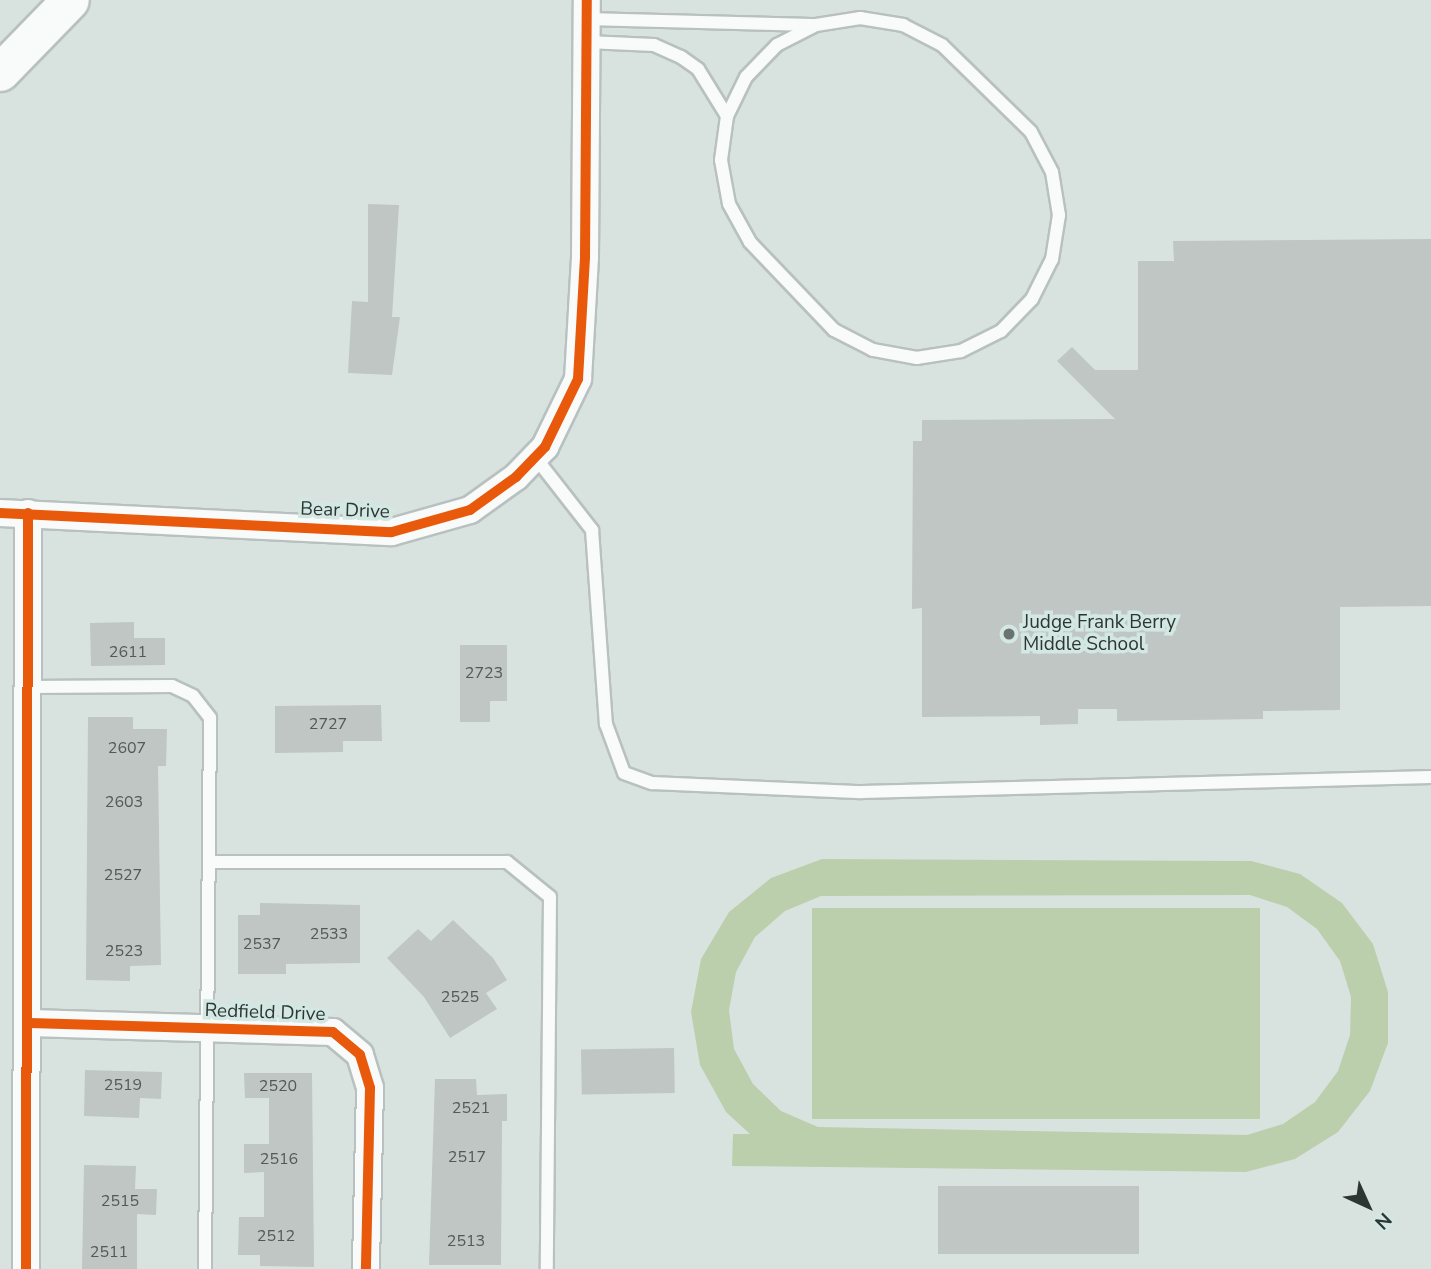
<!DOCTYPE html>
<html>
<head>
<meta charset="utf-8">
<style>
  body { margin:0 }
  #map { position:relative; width:1431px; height:1269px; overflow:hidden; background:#d8e3e0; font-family:"Nunito Sans",sans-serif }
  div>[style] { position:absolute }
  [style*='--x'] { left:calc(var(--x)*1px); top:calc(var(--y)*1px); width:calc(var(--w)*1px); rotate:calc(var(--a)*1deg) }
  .green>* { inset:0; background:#bbcfad; transform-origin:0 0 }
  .building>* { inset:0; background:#bfc6c3; transform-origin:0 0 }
  .roads { filter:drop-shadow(2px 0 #b8c1bf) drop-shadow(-2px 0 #b8c1bf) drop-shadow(0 2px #b8c1bf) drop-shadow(0 -2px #b8c1bf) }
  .service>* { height:12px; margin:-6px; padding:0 6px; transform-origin:6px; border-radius:6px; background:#f9fbfa }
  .minor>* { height:26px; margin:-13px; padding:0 13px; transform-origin:13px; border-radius:13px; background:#f9fbfa }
  .secondary>* { height:37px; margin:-18.5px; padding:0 18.5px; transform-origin:18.5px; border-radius:18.5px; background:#f9fbfa }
  .cycleway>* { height:10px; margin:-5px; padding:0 5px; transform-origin:5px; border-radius:5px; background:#e8590c }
  .dots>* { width:19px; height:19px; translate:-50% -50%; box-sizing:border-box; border:4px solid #d3e8e2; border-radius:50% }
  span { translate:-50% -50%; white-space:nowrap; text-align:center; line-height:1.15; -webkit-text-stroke:7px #d3e8e2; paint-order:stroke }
  .number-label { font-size:16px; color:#525a58 }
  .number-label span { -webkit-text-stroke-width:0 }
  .street-label { font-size:19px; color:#2e3634 }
  .poi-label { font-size:19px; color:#2e3634 }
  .left { translate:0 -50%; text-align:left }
  .north { position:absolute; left:1333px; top:1171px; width:70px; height:70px; -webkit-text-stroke:5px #d3e8e2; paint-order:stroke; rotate:135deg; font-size:19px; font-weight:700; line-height:28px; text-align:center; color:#2e3634 }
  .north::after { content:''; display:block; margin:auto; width:24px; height:32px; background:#2e3634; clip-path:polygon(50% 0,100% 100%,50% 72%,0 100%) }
</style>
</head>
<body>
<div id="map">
  <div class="green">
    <i style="clip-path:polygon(evenodd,822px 859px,1251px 861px,1300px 874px,1342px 903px,1373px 944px,1388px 992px,1388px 1043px,1370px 1091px,1338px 1132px,1295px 1159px,1246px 1172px,732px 1166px,733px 1134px,750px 1134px,726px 1112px,700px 1065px,691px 1012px,701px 959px,729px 912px,771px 878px,822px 859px,1250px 895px,1287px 907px,1317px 929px,1340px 961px,1351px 997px,1350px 1035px,1338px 1071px,1315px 1102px,1283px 1124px,1247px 1135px,818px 1127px,781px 1111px,753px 1084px,734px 1049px,729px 1010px,736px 972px,755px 937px,785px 911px,821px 896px,1250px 895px)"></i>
    <i style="left:812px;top:908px;width:448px;height:211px"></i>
  </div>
  <div class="building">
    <i style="clip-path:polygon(368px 204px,399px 205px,392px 317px,400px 317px,392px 375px,348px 373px,352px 301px,368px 302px)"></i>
    <i style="clip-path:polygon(1431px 239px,1431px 606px,1340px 607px,1340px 710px,1263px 711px,1263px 719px,1117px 721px,1117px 709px,1078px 709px,1078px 724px,1040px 725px,1040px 716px,922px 717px,922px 608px,912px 609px,913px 441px,922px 441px,922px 420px,1115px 419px,1057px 361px,1072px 347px,1095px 370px,1138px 370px,1138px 261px,1174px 261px,1173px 241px)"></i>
    <i style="clip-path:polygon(134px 622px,134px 638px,165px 638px,165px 665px,91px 666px,90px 623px)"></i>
    <i style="clip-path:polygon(460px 645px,507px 645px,507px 701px,490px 701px,490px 722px,460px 722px)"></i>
    <i style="clip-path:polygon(381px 705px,382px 741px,343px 741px,343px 752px,275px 753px,275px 706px)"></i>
    <i style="clip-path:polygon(88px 717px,133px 717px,133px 729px,167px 729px,166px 766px,158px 766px,161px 965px,130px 966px,130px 981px,86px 980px)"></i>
    <i style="clip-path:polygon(260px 903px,360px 905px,360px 963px,286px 964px,286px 974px,238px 974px,238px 915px,260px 915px)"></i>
    <i style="clip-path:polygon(453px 920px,493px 958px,507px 980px,486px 993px,497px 1009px,450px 1038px,424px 997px,387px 958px,418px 929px,431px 941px)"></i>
    <i style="left:674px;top:1048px;width:45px;height:93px;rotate:89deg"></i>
    <i style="clip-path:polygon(85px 1070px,162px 1072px,161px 1099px,140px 1098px,139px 1118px,84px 1116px)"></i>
    <i style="clip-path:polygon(244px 1073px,312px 1073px,314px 1267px,260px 1266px,260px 1255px,238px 1255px,239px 1217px,264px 1217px,264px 1172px,244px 1173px,244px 1144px,269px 1144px,269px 1098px,245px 1098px)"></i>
    <i style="clip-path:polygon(435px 1079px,476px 1079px,477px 1095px,507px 1094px,507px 1121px,502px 1121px,501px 1265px,429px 1265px)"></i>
    <i style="clip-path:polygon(84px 1165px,136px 1166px,135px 1189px,157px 1189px,156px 1215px,137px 1214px,137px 1269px,82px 1269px)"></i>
    <i style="left:938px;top:1186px;width:201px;height:68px"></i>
  </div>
  <div class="roads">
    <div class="service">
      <i style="--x:860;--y:18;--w:44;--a:9.2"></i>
      <i style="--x:903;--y:25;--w:44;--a:27.1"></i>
      <i style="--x:942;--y:45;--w:124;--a:44.3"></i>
      <i style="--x:1031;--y:132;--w:45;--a:62.3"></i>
      <i style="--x:1052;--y:172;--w:44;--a:80.8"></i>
      <i style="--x:1059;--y:215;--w:45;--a:99"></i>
      <i style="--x:1052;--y:259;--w:45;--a:116.6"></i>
      <i style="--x:1032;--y:299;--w:45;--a:134.1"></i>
      <i style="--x:1001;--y:331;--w:45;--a:153.4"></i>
      <i style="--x:961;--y:351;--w:45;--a:171"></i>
      <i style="--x:917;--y:358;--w:45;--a:-169.7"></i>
      <i style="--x:873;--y:350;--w:44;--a:-152.9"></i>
      <i style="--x:834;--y:330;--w:122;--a:-133.7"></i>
      <i style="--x:750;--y:242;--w:43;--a:-118.9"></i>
      <i style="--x:729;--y:204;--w:45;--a:-100.3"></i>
      <i style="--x:721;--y:160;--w:44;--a:-82.2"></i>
      <i style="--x:727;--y:116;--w:43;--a:-64"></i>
      <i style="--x:746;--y:77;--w:45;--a:-45.9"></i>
      <i style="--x:777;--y:45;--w:44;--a:-27.1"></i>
      <i style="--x:816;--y:25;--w:45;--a:-9"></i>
      <i style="--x:587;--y:19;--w:225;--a:1.5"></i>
      <i style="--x:587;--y:42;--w:67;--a:2.6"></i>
      <i style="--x:654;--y:45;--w:30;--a:24"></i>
      <i style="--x:681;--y:57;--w:21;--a:35"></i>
      <i style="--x:698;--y:69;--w:55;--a:58.3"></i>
      <i style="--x:535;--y:457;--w:93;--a:52"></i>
      <i style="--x:592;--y:530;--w:195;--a:85.9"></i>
      <i style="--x:606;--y:724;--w:52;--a:69.8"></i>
      <i style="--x:624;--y:773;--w:30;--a:20"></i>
      <i style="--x:652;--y:783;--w:210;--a:2.5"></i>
      <i style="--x:862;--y:792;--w:569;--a:-1.51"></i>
      <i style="--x:29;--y:687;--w:143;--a:-0.4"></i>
      <i style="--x:172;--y:686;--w:23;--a:25"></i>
      <i style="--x:193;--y:696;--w:28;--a:52"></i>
      <i style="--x:210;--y:718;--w:551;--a:90.52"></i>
      <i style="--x:209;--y:862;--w:298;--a:0"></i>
      <i style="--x:507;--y:862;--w:55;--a:39.1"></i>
      <i style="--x:550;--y:897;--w:372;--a:90.5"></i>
    </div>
    <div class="minor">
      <i style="--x:0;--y:513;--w:392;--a:2.8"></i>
      <i style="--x:392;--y:532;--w:81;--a:-15.8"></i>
      <i style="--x:470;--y:510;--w:57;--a:-35.7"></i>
      <i style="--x:516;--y:477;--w:42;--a:-46"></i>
      <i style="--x:545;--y:447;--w:76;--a:-64.1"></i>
      <i style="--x:578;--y:379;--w:122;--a:-86.7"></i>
      <i style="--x:585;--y:257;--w:257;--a:-89.6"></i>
      <i style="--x:30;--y:1023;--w:303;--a:1.7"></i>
      <i style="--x:333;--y:1032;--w:35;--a:40"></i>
      <i style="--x:360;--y:1055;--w:34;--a:73"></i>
      <i style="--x:370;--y:1088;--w:181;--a:91.3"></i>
      <i style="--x:26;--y:1269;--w:756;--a:-89.85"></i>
    </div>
    <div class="secondary">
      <i style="--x:0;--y:72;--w:100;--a:-45.8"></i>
    </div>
  </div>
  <div class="cycleway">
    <i style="--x:0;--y:513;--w:392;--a:2.8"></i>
    <i style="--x:392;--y:532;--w:81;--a:-15.8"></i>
    <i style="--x:470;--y:510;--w:57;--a:-35.7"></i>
    <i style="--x:516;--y:477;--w:42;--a:-46"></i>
    <i style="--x:545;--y:447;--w:76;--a:-64.1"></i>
    <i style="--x:578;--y:379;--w:122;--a:-86.7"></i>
    <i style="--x:585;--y:257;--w:257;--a:-89.6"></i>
    <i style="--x:30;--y:1023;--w:303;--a:1.7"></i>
    <i style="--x:333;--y:1032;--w:35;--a:40"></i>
    <i style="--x:360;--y:1055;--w:34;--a:73"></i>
    <i style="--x:370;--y:1088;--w:181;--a:91.3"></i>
    <i style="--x:26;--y:1269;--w:756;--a:-89.85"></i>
  </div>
  <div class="dots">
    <i style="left:1009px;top:634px;background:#6a7370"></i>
  </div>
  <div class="number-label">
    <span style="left:128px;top:652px">2611</span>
    <span style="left:484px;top:673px">2723</span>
    <span style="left:328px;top:724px">2727</span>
    <span style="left:127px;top:748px">2607</span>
    <span style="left:124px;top:802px">2603</span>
    <span style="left:123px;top:875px">2527</span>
    <span style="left:329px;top:934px">2533</span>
    <span style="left:262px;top:944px">2537</span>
    <span style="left:124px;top:951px">2523</span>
    <span style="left:460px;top:997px">2525</span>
    <span style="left:123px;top:1085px">2519</span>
    <span style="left:278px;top:1086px">2520</span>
    <span style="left:471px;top:1108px">2521</span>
    <span style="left:467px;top:1157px">2517</span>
    <span style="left:279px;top:1159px">2516</span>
    <span style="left:120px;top:1201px">2515</span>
    <span style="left:276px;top:1236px">2512</span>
    <span style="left:466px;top:1241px">2513</span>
    <span style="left:109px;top:1252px">2511</span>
  </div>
  <div class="street-label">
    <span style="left:345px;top:511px;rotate:2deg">Bear Drive</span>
    <span style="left:265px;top:1013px;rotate:2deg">Redfield Drive</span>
  </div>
  <div class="poi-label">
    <span class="left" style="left:1023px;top:634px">Judge Frank Berry<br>Middle School</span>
  </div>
  <div class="north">N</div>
</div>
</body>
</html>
